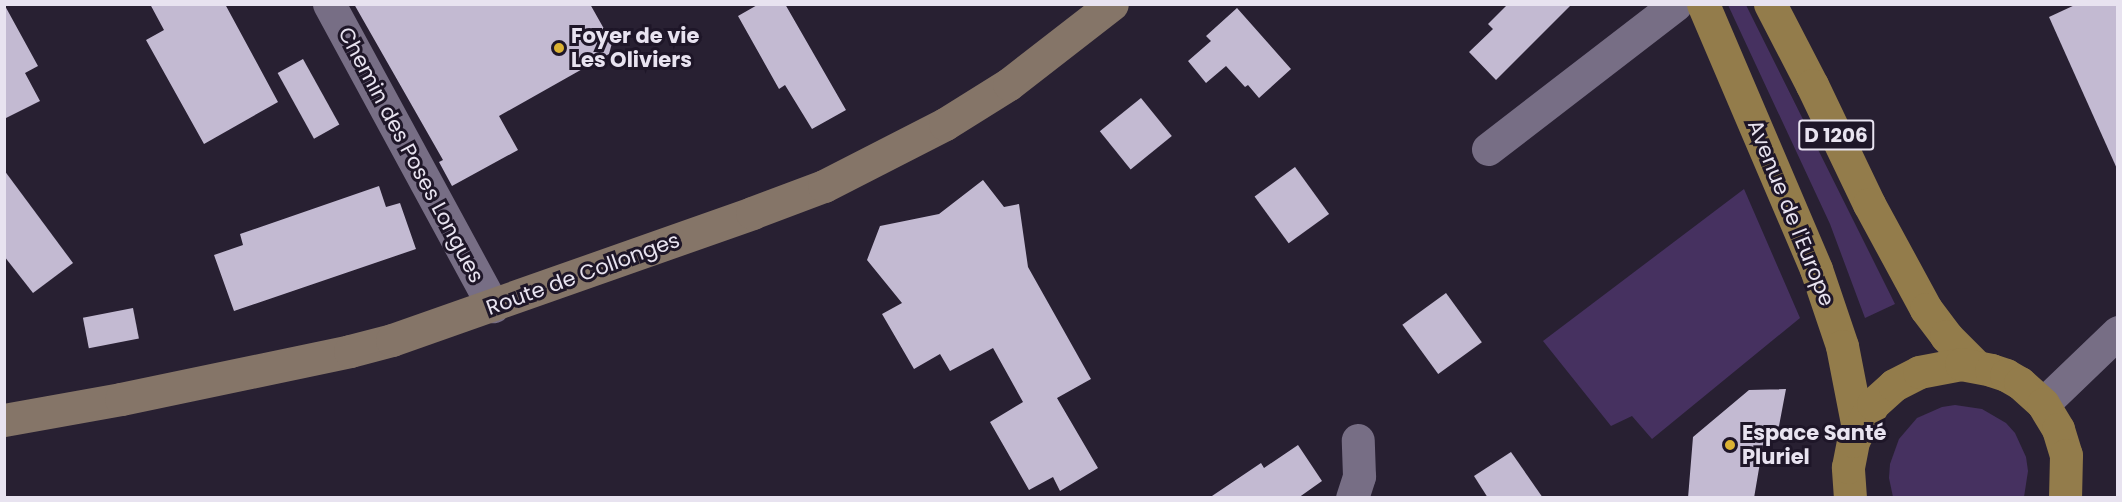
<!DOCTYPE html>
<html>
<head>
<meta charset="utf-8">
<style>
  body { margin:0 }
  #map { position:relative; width:2122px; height:502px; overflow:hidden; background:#282032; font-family:Poppins,sans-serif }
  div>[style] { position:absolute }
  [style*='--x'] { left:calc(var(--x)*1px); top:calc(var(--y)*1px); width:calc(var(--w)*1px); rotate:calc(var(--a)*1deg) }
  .green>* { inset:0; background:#463160 }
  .building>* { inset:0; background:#c3bad2; transform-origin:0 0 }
  .street>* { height:33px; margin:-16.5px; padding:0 16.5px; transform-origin:16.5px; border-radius:16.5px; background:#776e85 }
  .secondary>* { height:33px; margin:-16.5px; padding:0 16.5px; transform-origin:16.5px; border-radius:16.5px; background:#857568 }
  .primary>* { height:33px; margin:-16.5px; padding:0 16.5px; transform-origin:16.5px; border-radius:16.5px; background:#937c4b }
  .dots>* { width:16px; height:16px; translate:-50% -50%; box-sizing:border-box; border:3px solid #1e1628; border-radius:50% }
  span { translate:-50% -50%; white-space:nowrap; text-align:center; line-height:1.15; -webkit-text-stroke:6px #1e1628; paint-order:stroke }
  .shield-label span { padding:2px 4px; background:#1e1628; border:2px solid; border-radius:4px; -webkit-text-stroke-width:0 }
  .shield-label { font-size:20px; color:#e8e3f0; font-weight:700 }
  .poi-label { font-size:21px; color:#e8e3f0; font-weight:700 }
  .left { translate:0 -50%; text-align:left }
  .street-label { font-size:21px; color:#e8e3f0 }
  .frame { position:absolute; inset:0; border:6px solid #e8e3f0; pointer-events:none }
</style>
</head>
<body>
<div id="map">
  <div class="green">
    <i style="clip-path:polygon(1728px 5px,1746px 5px,1895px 304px,1865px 318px,1830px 224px)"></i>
    <i style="clip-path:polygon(1744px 189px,1800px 318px,1652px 439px,1632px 416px,1611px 426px,1543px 341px)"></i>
    <i style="clip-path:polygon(1955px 405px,1982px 409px,2006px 423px,2015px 433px,2026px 457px,2028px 471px,2024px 497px,1893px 497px,1889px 478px,1890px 464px,1899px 439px,1917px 418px,1942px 407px)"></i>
  </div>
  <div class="building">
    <i style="clip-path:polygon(4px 4px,38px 66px,25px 73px,40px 101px,4px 119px)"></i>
    <i style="clip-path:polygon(150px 4px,225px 4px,278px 102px,204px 144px,146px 40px,164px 30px)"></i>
    <i style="clip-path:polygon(354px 4px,590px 4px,612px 43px,609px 54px,499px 116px,518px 150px,452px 186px,439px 162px,443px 160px)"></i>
    <i style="clip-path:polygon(759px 4px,785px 4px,846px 110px,812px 129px,785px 85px,779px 89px,738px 16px)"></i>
    <i style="clip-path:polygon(1508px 4px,1572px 4px,1496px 80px,1469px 52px,1493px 29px,1488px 24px)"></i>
    <i style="clip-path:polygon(2077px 4px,2118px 4px,2118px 171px,2049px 17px)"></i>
    <i style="clip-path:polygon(1237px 8px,1291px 69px,1259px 98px,1248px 85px,1245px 87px,1226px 66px,1206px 83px,1188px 61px,1211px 41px,1206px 36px)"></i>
    <i style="left:303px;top:59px;width:75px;height:29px;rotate:61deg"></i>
    <i style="left:1141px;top:98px;width:49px;height:53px;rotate:51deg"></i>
    <i style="left:1295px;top:167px;width:58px;height:50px;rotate:54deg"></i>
    <i style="clip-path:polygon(4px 170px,73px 263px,33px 293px,4px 256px)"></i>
    <i style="clip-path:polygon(983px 180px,1004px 207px,1019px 204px,1028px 267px,1091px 379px,1057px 398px,1098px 468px,1060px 491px,1053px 477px,1029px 490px,990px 422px,1023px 402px,993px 348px,950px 371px,940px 354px,914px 369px,882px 314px,902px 303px,867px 260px,880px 226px,939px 214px)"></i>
    <i style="clip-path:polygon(379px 186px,386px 207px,400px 203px,416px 249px,234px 311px,214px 255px,243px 245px,240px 234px)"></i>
    <i style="left:1446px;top:293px;width:61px;height:54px;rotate:54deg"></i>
    <i style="left:133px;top:308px;width:31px;height:51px;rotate:79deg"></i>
    <i style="clip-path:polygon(1786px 389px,1779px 426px,1764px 439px,1754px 498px,1688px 498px,1693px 437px,1749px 390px)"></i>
    <i style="clip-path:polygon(1298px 445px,1322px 481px,1298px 498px,1209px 498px,1261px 463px,1264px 468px)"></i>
    <i style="clip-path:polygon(1511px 452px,1543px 498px,1488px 498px,1474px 476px)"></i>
  </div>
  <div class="street">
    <i style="--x:329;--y:4;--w:344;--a:61.5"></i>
    <i style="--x:1488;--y:149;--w:237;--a:-37.6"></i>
    <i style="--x:2043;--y:404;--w:104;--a:-43.8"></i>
    <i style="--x:1352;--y:498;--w:23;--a:-72"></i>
    <i style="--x:1359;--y:476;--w:36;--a:-92"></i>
  </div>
  <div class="secondary">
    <i style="--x:4;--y:420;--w:119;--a:-10.2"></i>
    <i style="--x:121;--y:399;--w:234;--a:-11.8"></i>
    <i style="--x:350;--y:351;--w:43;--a:-14.7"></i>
    <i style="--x:392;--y:340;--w:382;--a:-19.4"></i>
    <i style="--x:752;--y:213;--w:77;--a:-20.6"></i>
    <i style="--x:824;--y:186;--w:136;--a:-27.1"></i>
    <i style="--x:945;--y:124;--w:75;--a:-32"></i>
    <i style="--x:1009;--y:84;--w:130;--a:-37.8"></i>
  </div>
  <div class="primary">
    <i style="--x:1703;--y:4;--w:288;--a:66.9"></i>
    <i style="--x:1816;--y:269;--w:81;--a:71.3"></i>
    <i style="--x:1842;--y:346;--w:84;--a:79"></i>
    <i style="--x:1770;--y:4;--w:91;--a:62.6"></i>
    <i style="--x:1812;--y:85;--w:132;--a:64.4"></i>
    <i style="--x:1869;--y:204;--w:119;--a:61.5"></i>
    <i style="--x:1926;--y:309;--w:34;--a:53"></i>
    <i style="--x:1946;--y:336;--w:42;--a:45"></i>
    <i style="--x:1850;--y:498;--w:31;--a:-94"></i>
    <i style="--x:1848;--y:467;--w:26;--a:-79"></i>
    <i style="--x:1853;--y:441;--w:42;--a:-61.6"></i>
    <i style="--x:1873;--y:404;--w:28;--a:-42"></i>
    <i style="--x:1894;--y:385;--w:28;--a:-27"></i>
    <i style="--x:1919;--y:372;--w:43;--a:-10.8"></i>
    <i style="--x:1961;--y:364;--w:31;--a:11"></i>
    <i style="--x:1991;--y:370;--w:16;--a:18"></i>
    <i style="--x:2006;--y:375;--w:16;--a:30"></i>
    <i style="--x:2020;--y:383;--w:31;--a:42"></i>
    <i style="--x:2043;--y:404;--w:29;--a:59"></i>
    <i style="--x:2058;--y:429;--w:27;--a:73"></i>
    <i style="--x:2066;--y:455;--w:43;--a:91.3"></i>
  </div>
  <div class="dots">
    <i style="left:559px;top:48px;background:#dbb233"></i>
    <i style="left:1730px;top:445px;background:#dbb233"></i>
  </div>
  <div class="shield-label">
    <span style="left:1836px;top:135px">D 1206</span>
  </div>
  <div class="poi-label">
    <span class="left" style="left:571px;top:48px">Foyer de vie<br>Les Oliviers</span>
    <span class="left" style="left:1742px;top:445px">Espace Santé<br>Pluriel</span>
  </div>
  <div class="street-label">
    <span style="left:411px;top:155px;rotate:62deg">Chemin des Poses Longues</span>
    <span style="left:1791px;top:213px;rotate:68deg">Avenue de l'Europe</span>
    <span style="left:583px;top:274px;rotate:-20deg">Route de Collonges</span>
  </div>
  <div class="frame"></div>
</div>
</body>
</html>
